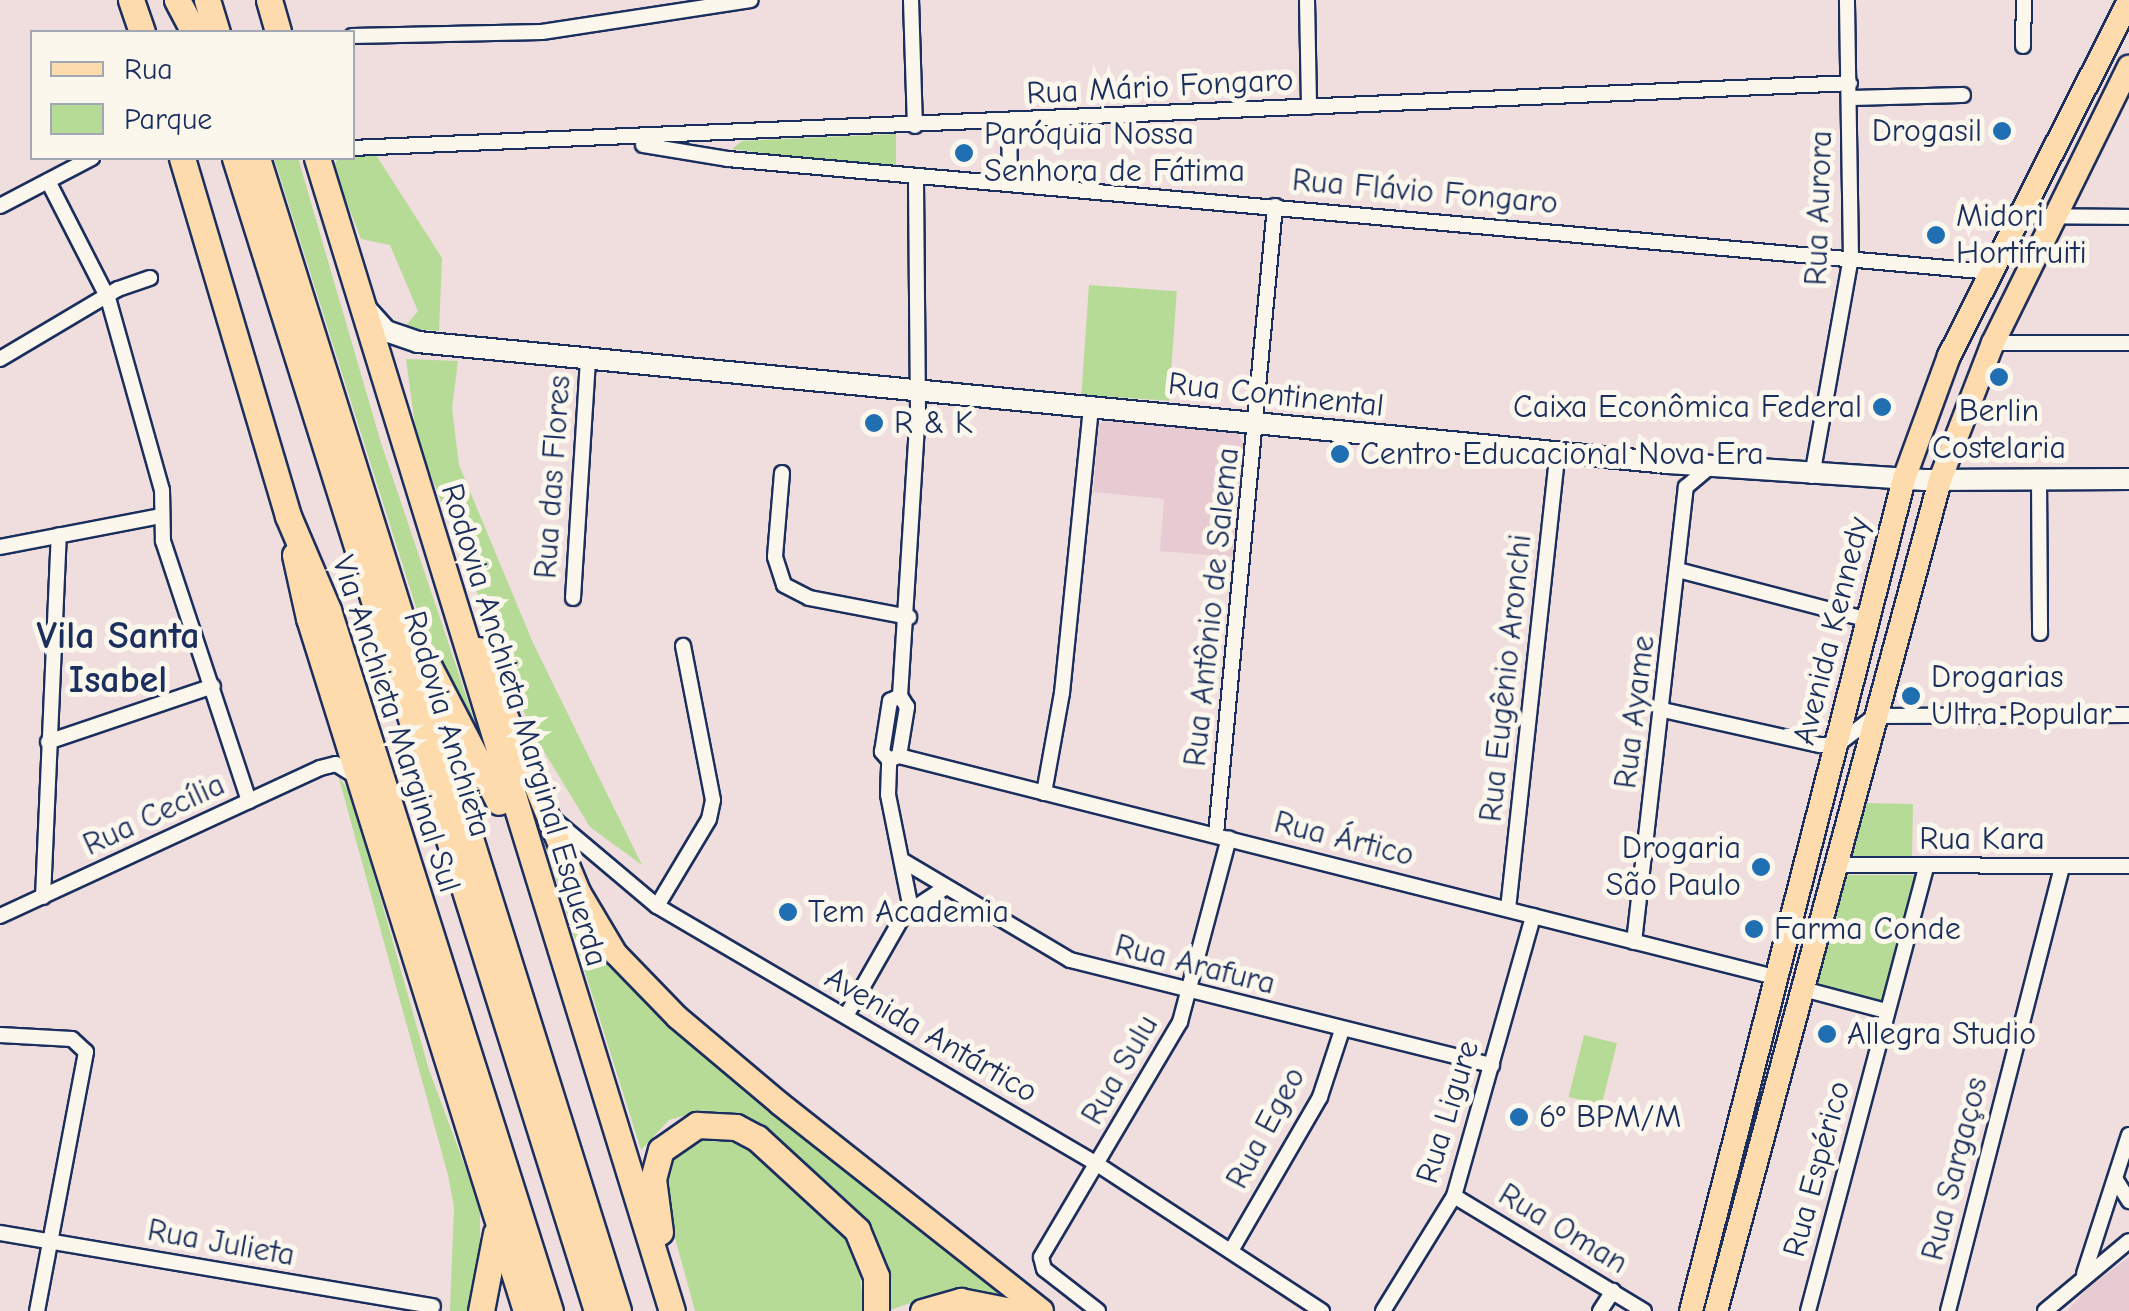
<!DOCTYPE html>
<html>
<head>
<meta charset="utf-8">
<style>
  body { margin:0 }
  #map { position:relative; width:2129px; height:1311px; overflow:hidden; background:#f0dddd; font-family:"Comic Neue",sans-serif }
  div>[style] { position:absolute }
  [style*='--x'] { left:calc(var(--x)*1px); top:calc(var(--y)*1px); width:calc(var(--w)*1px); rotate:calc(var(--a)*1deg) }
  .built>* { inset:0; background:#e8cbd2 }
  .green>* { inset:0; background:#b5db96; transform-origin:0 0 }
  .roads { filter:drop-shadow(2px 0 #1b2f5e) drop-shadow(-2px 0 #1b2f5e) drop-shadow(0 2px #1b2f5e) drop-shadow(0 -2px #1b2f5e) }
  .street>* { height:14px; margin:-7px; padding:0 7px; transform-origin:7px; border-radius:7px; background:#fbf7ec }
  .secondary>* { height:20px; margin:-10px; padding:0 10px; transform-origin:10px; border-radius:10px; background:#fbf7ec }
  .primary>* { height:22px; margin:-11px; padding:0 11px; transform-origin:11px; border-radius:11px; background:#fedbac }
  .highway>* { height:25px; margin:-12.5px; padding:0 12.5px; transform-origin:12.5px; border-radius:12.5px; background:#fedbac }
  .dots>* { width:28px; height:28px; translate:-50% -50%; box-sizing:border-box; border:5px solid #fbf7ec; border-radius:50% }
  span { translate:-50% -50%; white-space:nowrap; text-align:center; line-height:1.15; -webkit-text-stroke:10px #fbf7ec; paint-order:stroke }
  .street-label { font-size:32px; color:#1b2f5e }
  .poi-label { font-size:32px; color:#1b2f5e }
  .right { translate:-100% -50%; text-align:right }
  .left { translate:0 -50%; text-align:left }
  .quarter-label { font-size:38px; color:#1b2f5e; font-weight:700 }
  .legend { position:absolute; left:30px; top:30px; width:325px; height:130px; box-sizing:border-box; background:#fbf7ec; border:2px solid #a1a7b3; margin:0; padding:12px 18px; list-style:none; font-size:30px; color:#1b2f5e }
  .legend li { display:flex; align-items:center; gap:20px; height:50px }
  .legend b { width:50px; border:2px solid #a1a7b3 }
</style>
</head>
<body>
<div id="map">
  <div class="built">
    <i style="clip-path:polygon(1106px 421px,1237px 431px,1244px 445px,1233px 557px,1160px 551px,1164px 499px,1093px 492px,1099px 424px)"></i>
    <i style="clip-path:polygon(2129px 1257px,2129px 1311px,2067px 1311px,2090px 1286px)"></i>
  </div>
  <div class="green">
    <i style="clip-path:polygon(896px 134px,896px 170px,732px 149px,742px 141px)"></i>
    <i style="clip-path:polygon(376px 155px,442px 258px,439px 331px,404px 328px,418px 311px,390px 245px,361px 239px,333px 167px,338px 159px)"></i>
    <i style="clip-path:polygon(274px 158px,298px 158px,381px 443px,482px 743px,422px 626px)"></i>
    <i style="left:1089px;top:285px;width:88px;height:110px;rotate:4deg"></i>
    <i style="clip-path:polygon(406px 359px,458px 361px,452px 408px,459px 465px,533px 643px,642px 865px,590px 827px,532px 732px,417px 440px)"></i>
    <i style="clip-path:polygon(338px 775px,352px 797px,429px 1070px,480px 1207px,480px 1269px,467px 1311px,450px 1311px,454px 1207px,448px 1175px)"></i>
    <i style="clip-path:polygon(1862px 803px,1913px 804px,1912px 857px,1849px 857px)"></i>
    <i style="clip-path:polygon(536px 816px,583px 922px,643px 1001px,1002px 1293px,931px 1296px,887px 1311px,886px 1268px,855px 1208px,755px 1125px,697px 1112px,669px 1120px,641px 1150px)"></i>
    <i style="clip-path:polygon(1842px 875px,1916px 875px,1883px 1001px,1814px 983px)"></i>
    <i style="left:1584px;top:1035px;width:34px;height:64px;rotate:14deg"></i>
    <i style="clip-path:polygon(721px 1135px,746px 1143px,856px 1244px,864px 1311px,695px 1311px,660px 1183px,671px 1148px,684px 1138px)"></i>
  </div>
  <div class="roads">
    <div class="street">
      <i style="--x:911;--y:0;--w:126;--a:88.2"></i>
      <i style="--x:1307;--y:0;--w:107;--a:88.9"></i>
      <i style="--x:352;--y:36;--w:190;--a:-1.2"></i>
      <i style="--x:542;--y:32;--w:211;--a:-8.7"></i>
      <i style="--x:2023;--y:46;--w:46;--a:-88.8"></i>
      <i style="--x:1850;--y:98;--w:113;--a:-1.5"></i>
      <i style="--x:1009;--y:122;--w:60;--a:89"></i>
      <i style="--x:643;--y:145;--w:86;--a:9.4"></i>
      <i style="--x:728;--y:159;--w:1268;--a:5.11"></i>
      <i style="--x:352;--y:148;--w:1499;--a:-2.48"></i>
      <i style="--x:48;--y:181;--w:131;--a:62.9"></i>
      <i style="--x:108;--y:298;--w:199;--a:74.3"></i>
      <i style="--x:162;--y:490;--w:51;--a:88.9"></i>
      <i style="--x:163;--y:541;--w:274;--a:71.7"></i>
      <i style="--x:0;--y:206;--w:104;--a:-27.6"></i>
      <i style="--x:2020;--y:216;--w:109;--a:0.5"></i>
      <i style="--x:1993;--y:343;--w:136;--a:0"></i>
      <i style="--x:0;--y:359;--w:137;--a:-30.7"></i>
      <i style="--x:118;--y:289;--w:34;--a:-19"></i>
      <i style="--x:782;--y:473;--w:84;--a:94.8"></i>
      <i style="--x:775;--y:557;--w:29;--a:72"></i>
      <i style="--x:784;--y:585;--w:28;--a:27"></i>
      <i style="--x:809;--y:598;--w:102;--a:10.8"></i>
      <i style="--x:1812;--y:476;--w:221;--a:-79.9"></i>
      <i style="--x:1851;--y:258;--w:258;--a:-90.9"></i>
      <i style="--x:2039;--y:480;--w:153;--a:89.6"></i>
      <i style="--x:0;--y:547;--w:164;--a:-10.9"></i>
      <i style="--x:1678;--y:570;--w:197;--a:14.7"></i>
      <i style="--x:573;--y:598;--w:239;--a:-86.4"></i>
      <i style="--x:1663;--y:710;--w:161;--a:12.6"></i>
      <i style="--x:1820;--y:745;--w:17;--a:0"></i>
      <i style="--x:1837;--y:745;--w:48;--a:-37.3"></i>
      <i style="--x:1875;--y:716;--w:254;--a:-0.2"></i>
      <i style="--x:48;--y:742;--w:174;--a:-18.7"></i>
      <i style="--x:899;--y:756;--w:902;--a:14.17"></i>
      <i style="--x:889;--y:760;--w:11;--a:-22"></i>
      <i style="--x:899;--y:756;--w:50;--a:-80.7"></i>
      <i style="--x:907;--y:707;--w:13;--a:-122"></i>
      <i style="--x:900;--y:696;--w:285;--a:-86.4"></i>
      <i style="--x:918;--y:412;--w:236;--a:-90.5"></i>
      <i style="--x:1044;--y:793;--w:102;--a:-79.8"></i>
      <i style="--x:1062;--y:693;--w:287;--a:-84.2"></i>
      <i style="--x:556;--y:821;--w:132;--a:40.1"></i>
      <i style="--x:657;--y:906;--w:510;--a:30.39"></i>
      <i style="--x:1097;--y:1164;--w:269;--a:33.2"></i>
      <i style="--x:1216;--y:834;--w:631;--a:-84.63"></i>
      <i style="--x:905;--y:862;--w:192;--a:30.7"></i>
      <i style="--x:1070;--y:960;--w:435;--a:14"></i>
      <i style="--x:1834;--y:865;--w:295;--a:0.2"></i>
      <i style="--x:43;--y:897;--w:362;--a:-87.5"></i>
      <i style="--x:657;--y:906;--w:101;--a:-59.1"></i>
      <i style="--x:709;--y:819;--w:19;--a:-78"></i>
      <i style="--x:713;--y:800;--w:157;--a:-101"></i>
      <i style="--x:1508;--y:909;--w:460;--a:-83.8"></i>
      <i style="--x:908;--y:912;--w:45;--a:-33.3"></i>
      <i style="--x:0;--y:916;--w:353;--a:-24.8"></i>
      <i style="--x:320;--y:768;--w:16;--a:-14"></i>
      <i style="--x:336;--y:764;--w:25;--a:32"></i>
      <i style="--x:1634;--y:942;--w:458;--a:-83.5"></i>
      <i style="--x:1686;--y:487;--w:30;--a:-40"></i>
      <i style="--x:1803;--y:989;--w:86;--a:14.8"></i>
      <i style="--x:846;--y:1016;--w:129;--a:-60.3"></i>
      <i style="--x:910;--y:904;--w:111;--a:-101.4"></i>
      <i style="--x:888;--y:795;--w:35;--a:-88"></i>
      <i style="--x:889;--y:760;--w:11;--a:-131"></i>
      <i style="--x:882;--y:752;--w:52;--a:-81.1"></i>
      <i style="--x:890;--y:701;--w:11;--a:-27"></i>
      <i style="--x:0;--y:1035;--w:72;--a:3.2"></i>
      <i style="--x:72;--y:1039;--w:19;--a:43"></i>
      <i style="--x:86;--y:1052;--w:264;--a:100.7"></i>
      <i style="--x:2116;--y:1180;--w:25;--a:58"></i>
      <i style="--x:1454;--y:1196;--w:222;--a:31.2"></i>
      <i style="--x:0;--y:1233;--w:439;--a:9.6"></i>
      <i style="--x:1232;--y:1249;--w:176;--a:-59.9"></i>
      <i style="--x:1320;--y:1097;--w:71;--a:-71.8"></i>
      <i style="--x:2084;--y:1274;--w:146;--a:-72.1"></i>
      <i style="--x:1098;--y:1311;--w:68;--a:-142.1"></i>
      <i style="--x:1044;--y:1269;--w:12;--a:-104"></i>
      <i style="--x:1041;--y:1257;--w:273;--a:-59.4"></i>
      <i style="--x:1180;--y:1022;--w:190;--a:-75.1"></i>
      <i style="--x:1383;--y:1311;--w:135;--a:-58.3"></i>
      <i style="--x:1454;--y:1196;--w:291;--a:-74.2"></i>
      <i style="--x:1600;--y:1311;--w:24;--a:-57"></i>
      <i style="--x:1808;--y:1311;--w:459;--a:-75.1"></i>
      <i style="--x:1948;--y:1311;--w:458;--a:-75.6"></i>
      <i style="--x:2045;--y:1311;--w:109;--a:-39.8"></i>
    </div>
    <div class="secondary">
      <i style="--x:367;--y:310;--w:28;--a:48"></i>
      <i style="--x:386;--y:331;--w:34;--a:19"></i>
      <i style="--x:418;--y:342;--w:1256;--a:5.53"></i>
      <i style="--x:1668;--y:463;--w:257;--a:3.8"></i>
      <i style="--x:1924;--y:480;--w:205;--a:-0.3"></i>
    </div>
    <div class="primary">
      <i style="--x:479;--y:649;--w:263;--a:67.6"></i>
      <i style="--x:579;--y:892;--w:72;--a:59.2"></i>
      <i style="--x:616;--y:954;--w:88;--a:45.9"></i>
      <i style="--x:677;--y:1017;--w:133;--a:40.1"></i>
      <i style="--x:779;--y:1103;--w:335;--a:38.3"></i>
      <i style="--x:922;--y:1311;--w:41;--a:-15.8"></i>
      <i style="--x:961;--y:1300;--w:57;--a:11.1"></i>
      <i style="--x:1691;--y:1311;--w:859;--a:-75.64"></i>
      <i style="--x:1904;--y:479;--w:131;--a:-69.9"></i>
      <i style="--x:1949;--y:356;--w:398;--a:-63.1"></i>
      <i style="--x:1716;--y:1311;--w:861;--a:-74.91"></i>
      <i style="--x:1940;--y:480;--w:147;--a:-68.9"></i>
      <i style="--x:1993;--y:343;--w:308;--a:-63.8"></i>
    </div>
    <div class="highway">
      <i style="--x:131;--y:0;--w:34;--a:71"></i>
      <i style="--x:177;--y:0;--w:36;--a:62"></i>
      <i style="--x:207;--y:0;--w:34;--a:73"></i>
      <i style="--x:269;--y:0;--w:33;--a:74"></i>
      <i style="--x:182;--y:158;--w:373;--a:73.5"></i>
      <i style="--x:288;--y:516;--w:102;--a:66.9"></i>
      <i style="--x:328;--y:610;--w:735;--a:72.43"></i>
      <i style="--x:235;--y:158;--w:1208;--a:72.57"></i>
      <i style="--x:257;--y:158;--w:1208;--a:72.61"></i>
      <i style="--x:317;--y:158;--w:1206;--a:72.89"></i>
      <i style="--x:295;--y:555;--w:65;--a:77.5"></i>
      <i style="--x:309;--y:618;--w:726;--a:72.61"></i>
      <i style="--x:428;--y:665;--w:154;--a:62.6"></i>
      <i style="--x:660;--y:1232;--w:53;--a:-97.5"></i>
      <i style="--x:653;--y:1179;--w:30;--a:-75"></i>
      <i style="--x:661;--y:1150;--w:44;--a:-34.8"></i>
      <i style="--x:697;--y:1125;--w:39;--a:3"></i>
      <i style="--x:736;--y:1127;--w:24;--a:28"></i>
      <i style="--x:757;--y:1138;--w:136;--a:42.6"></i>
      <i style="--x:857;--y:1230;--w:50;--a:67.6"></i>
      <i style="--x:876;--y:1276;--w:35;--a:90"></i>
      <i style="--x:481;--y:1311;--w:79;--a:-79.1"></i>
    </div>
  </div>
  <div class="dots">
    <i style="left:2002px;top:131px;background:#1f6fb2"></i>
    <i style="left:964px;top:153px;background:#1f6fb2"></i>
    <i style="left:1936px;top:235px;background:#1f6fb2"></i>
    <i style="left:1999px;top:377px;background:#1f6fb2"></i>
    <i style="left:1882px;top:407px;background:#1f6fb2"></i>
    <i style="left:874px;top:423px;background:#1f6fb2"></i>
    <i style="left:1340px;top:454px;background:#1f6fb2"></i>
    <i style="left:1911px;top:696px;background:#1f6fb2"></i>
    <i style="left:1761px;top:867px;background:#1f6fb2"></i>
    <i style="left:788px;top:912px;background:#1f6fb2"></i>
    <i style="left:1754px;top:929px;background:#1f6fb2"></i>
    <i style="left:1827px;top:1034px;background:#1f6fb2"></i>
    <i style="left:1519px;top:1117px;background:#1f6fb2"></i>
  </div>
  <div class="street-label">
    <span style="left:1160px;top:87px;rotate:-3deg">Rua Mário Fongaro</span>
    <span style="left:1425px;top:192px;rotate:5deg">Rua Flávio Fongaro</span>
    <span style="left:1819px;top:208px;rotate:-88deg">Rua Aurora</span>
    <span style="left:1276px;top:395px;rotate:6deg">Rua Continental</span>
    <span style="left:553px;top:477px;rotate:-86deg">Rua das Flores</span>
    <span style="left:1212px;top:607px;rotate:-84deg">Rua Antônio de Salema</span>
    <span style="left:1832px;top:631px;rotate:-76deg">Avenida Kennedy</span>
    <span style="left:1506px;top:678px;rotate:-84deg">Rua Eugênio Aronchi</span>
    <span style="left:1635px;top:712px;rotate:-83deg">Rua Ayame</span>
    <span style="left:396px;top:724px;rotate:72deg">Via Anchieta Marginal Sul</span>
    <span style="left:447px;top:724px;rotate:73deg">Rodovia Anchieta</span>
    <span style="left:524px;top:725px;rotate:73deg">Rodovia Anchieta Marginal Esquerda</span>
    <span style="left:154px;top:815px;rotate:-25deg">Rua Cecília</span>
    <span style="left:1344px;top:839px;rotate:14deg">Rua Ártico</span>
    <span style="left:1982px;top:839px">Rua Kara</span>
    <span style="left:1195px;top:965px;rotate:14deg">Rua Arafura</span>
    <span style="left:931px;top:1035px;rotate:30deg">Avenida Antártico</span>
    <span style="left:1120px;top:1070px;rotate:-60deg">Rua Sulu</span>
    <span style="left:1448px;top:1112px;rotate:-73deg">Rua Ligure</span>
    <span style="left:1266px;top:1128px;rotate:-62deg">Rua Egeo</span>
    <span style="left:1817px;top:1169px;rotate:-75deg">Rua Espérico</span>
    <span style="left:1955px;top:1169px;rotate:-76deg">Rua Sargaços</span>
    <span style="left:1563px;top:1229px;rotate:31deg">Rua Oman</span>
    <span style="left:221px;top:1243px;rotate:10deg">Rua Julieta</span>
  </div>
  <div class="poi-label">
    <span class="right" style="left:1982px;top:131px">Drogasil</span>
    <span class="left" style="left:984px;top:153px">Paróquia Nossa<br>Senhora de Fátima</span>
    <span class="left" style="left:1956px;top:235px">Midori<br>Hortifruiti</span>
    <span class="right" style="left:1862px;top:407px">Caixa Econômica Federal</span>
    <span style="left:1999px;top:430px">Berlin<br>Costelaria</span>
    <span class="left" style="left:894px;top:423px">R &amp; K</span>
    <span class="left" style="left:1360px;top:454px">Centro Educacional Nova Era</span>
    <span class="left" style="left:1931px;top:696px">Drogarias<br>Ultra Popular</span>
    <span class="right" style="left:1741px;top:867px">Drogaria<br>São Paulo</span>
    <span class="left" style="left:808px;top:912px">Tem Academia</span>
    <span class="left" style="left:1774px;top:929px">Farma Conde</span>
    <span class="left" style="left:1847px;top:1034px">Allegra Studio</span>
    <span class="left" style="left:1539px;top:1117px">6º BPM/M</span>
  </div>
  <div class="quarter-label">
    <span style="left:118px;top:659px">Vila Santa<br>Isabel</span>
  </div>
  <ul class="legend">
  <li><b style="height:12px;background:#fedbac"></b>Rua</li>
  <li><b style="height:28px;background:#b5db96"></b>Parque</li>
  </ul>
</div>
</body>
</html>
